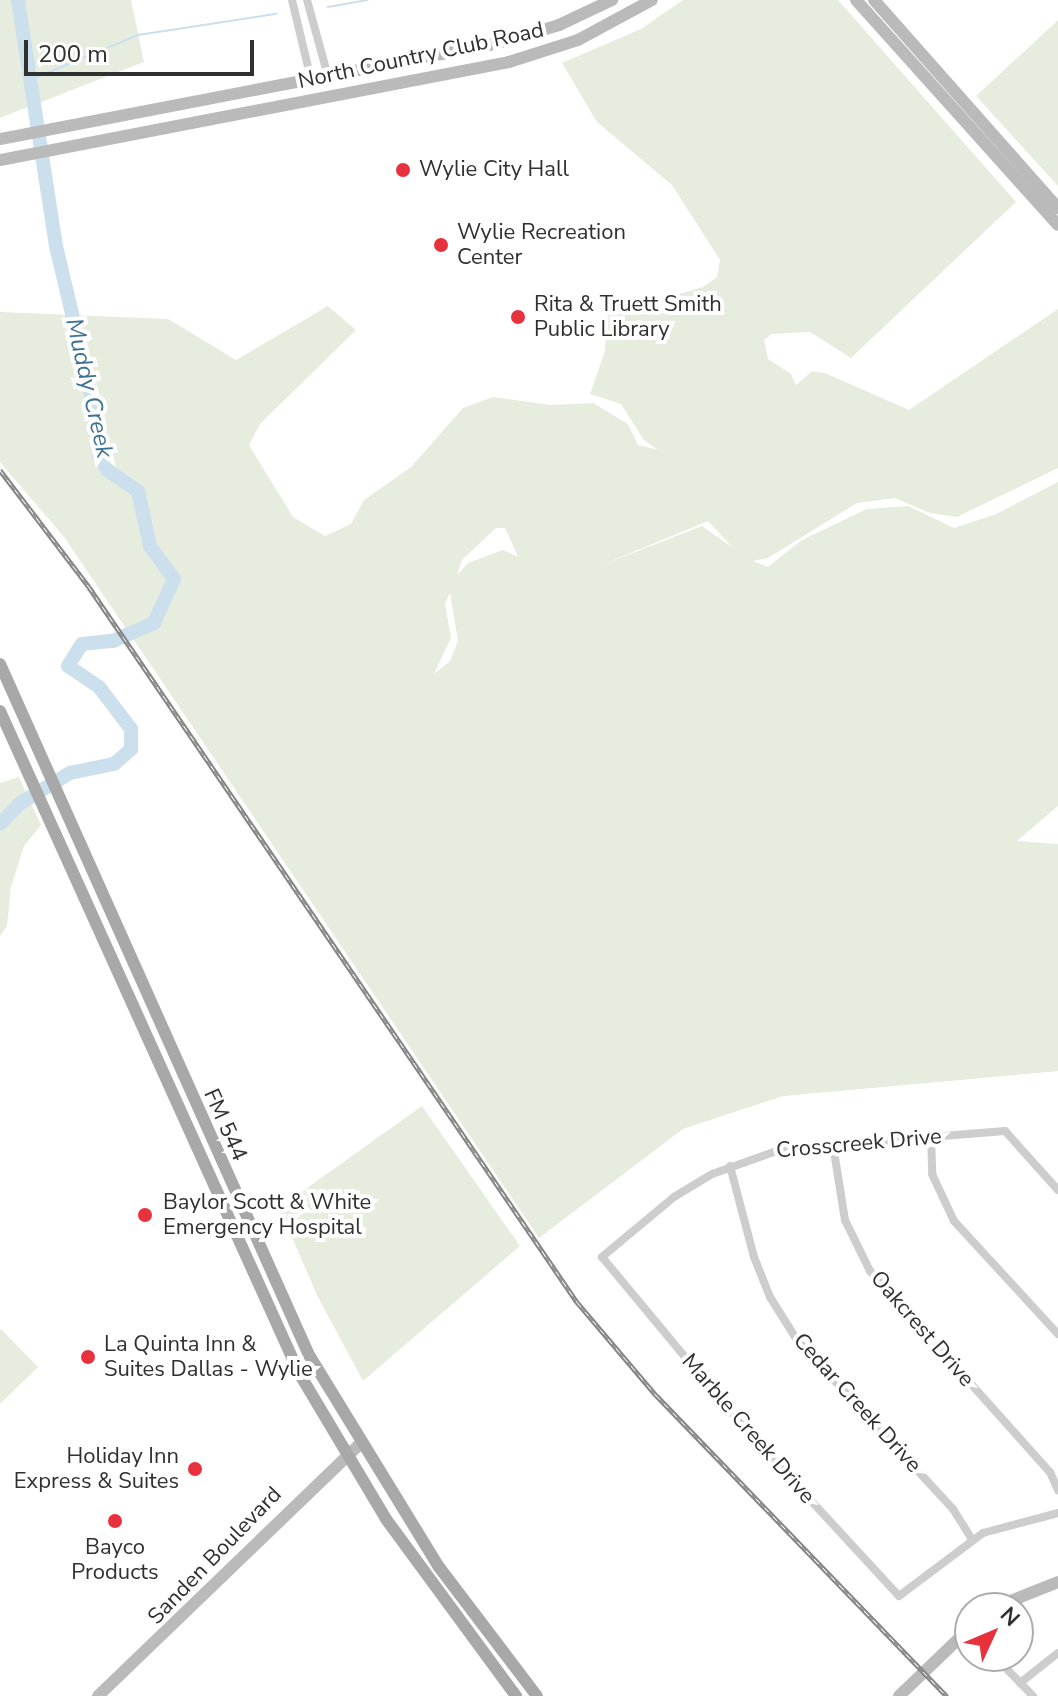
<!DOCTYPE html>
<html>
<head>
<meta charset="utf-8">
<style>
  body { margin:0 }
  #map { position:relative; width:1058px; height:1696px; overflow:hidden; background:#fff; font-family:"Nunito Sans",sans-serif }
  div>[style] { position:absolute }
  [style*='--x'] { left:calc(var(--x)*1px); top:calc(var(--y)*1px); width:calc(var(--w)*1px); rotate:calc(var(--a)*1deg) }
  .green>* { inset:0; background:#e6eddf }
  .stream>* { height:2px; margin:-1px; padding:0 1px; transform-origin:1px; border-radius:1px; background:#cbdfed }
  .river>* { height:14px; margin:-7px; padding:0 7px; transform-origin:7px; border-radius:7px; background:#cbdfed }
  .street>* { height:8px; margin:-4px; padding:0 4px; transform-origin:4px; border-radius:4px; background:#cdcdcd }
  .secondary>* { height:12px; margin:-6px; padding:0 6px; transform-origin:6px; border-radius:6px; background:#bababa }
  .primary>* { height:12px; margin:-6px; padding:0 6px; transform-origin:6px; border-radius:6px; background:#a8a8a8 }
  .rail>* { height:5px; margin-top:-2.5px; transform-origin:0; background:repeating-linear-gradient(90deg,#fff 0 6px,#858585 0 12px); box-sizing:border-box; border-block:2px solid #858585 }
  .dots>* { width:22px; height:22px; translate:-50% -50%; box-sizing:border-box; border:4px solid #fff; border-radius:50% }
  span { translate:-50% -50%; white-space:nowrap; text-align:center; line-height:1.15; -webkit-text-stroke:8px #fff; paint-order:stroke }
  .street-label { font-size:22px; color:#303030 }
  .poi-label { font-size:22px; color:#303030 }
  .left { translate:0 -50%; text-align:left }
  .right { translate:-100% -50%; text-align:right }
  .water-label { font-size:24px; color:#3d7194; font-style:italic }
  .north { position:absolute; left:954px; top:1592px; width:80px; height:80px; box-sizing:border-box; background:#fff; border:2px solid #acacac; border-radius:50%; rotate:46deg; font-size:22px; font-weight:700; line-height:32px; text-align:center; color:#303030 }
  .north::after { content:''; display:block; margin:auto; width:28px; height:36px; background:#e7323d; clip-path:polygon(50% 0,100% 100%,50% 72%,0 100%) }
  .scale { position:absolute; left:24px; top:40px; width:230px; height:36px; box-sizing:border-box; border:4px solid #303030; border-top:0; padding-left:10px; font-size:24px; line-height:28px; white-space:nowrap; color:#303030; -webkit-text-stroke:6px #fff; paint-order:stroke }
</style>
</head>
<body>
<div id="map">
  <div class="green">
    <i style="clip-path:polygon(0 0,131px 0,144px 62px,0 118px)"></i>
    <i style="clip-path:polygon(evenodd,683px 0,838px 0,1016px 202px,851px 358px,810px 332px,772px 334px,764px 340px,768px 359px,791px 374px,796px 385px,812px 371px,825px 373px,909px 410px,1058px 309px,1058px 468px,957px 517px,930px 513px,895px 498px,857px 503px,768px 558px,753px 561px,768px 567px,802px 540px,867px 509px,908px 506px,954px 528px,996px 514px,1058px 482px,1058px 806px,1017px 841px,1058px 844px,1058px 1071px,783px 1096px,683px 1129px,539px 1238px,64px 537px,0 462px,0 312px,168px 319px,236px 360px,328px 306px,356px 330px,260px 424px,249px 445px,293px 517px,325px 536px,351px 524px,364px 500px,411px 467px,463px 408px,493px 397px,550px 405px,593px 403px,628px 424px,638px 445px,658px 450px,644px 440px,621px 404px,590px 394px,605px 351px,607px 315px,703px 287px,717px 277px,720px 260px,672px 185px,597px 122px,562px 63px,641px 29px,683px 0,708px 521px,733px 548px,702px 526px,597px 567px,708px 521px,683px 0,496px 528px,505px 528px,518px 557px,503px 550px,468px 563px,457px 575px,462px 560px,496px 528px,683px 0,450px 593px,458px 641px,450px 661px,434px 674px,451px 638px,445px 604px,450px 593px)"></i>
    <i style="clip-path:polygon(1058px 20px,1058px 186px,976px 96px)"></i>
    <i style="clip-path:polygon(19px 777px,41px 825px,24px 846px,11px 887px,7px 926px,0 936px,0 783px)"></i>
    <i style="clip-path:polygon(422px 1106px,520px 1246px,363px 1381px,318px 1297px,279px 1208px)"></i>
    <i style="clip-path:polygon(1px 1329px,38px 1367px,0 1404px,0 1330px)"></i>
  </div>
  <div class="stream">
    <i style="--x:328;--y:7;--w:40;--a:-10"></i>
    <i style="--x:30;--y:80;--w:117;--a:-22.6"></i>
    <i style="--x:138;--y:35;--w:140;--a:-8.7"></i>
  </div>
  <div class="river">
    <i style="--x:0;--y:824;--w:28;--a:-46"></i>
    <i style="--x:19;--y:804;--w:60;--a:-31.3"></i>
    <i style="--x:70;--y:773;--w:45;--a:-11.6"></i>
    <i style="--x:114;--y:764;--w:23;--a:-41"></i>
    <i style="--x:131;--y:749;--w:20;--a:-90"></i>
    <i style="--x:131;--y:729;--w:53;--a:-127.3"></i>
    <i style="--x:99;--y:687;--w:37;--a:-146"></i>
    <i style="--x:68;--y:666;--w:26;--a:-58"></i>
    <i style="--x:82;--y:644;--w:31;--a:-6"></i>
    <i style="--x:113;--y:641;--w:45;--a:-23.7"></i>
    <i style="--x:154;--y:623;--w:48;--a:-65.6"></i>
    <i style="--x:174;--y:579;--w:41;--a:-126"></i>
    <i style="--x:150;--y:546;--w:56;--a:-102.3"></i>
    <i style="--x:138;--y:491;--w:37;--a:-146"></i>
    <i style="--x:107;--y:470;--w:17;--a:-118"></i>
    <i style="--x:99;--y:455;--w:62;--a:-97.5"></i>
    <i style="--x:91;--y:394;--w:152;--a:-103.3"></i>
    <i style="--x:56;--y:246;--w:249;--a:-98.8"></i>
  </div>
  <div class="street">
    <i style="--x:292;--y:0;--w:81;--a:76.5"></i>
    <i style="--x:307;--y:0;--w:79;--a:74.6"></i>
    <i style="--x:931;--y:1137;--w:37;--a:88"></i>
    <i style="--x:932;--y:1174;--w:52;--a:64.9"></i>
    <i style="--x:954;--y:1221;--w:154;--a:47.4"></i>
    <i style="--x:833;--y:1145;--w:76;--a:80.9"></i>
    <i style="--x:845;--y:1220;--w:57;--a:63.9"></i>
    <i style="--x:870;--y:1271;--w:270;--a:48.2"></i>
    <i style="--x:1050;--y:1472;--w:20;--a:66"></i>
    <i style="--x:730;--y:1166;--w:94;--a:75.2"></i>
    <i style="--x:754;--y:1257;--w:43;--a:68.2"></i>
    <i style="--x:770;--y:1297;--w:51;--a:57.9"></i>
    <i style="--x:797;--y:1340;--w:230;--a:47.3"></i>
    <i style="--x:953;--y:1509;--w:36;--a:58"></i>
    <i style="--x:1058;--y:1190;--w:79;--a:-131.9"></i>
    <i style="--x:1005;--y:1131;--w:224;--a:175.4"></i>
    <i style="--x:782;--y:1149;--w:74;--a:160.3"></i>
    <i style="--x:712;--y:1174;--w:44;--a:148.8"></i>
    <i style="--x:674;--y:1197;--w:94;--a:140.2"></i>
    <i style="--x:602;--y:1257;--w:221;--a:50.3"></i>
    <i style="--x:743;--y:1427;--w:230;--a:47.3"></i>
    <i style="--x:899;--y:1596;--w:105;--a:-36.9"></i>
    <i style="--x:983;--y:1533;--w:78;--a:-14.9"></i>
    <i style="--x:994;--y:1656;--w:56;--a:45.7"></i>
    <i style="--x:1020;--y:1683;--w:48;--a:-38.3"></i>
  </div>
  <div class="secondary">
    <i style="--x:856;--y:0;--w:302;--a:48.1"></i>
    <i style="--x:874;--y:0;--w:278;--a:48.5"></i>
    <i style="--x:0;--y:139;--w:508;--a:-10.89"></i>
    <i style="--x:499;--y:43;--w:63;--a:-16.7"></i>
    <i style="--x:559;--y:25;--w:59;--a:-25.3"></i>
    <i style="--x:0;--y:160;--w:518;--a:-10.9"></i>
    <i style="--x:509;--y:62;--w:72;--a:-17.7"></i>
    <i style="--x:578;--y:40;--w:84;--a:-28.4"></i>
    <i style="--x:993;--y:1608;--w:70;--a:-21.8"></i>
    <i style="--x:98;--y:1696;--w:364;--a:-43.9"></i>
    <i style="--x:899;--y:1696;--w:98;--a:-43.8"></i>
  </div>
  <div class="primary">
    <i style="--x:0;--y:664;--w:757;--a:65.91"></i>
    <i style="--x:309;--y:1355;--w:249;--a:58.5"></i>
    <i style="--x:439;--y:1567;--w:162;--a:52.8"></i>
    <i style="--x:0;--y:711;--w:726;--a:65.69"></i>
    <i style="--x:299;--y:1373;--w:170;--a:59.2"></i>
    <i style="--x:386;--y:1519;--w:220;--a:53.7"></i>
  </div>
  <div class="rail">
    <i style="--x:0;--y:470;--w:147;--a:52.7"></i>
    <i style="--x:89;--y:587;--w:866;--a:55.69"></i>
    <i style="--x:577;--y:1302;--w:122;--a:49.7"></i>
    <i style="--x:656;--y:1395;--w:419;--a:46"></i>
  </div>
  <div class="dots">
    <i style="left:403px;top:170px;background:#e7323d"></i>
    <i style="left:441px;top:245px;background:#e7323d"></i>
    <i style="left:518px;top:317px;background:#e7323d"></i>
    <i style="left:145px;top:1215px;background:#e7323d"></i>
    <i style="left:88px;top:1357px;background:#e7323d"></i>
    <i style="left:195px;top:1469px;background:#e7323d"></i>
    <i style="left:115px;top:1521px;background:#e7323d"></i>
  </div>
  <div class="street-label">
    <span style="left:421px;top:56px;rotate:-12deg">North Country Club Road</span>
    <span style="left:225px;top:1125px;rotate:66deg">FM 544</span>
    <span style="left:859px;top:1144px;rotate:-5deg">Crosscreek Drive</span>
    <span style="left:922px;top:1329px;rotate:49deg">Oakcrest Drive</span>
    <span style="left:857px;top:1403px;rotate:48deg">Cedar Creek Drive</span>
    <span style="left:748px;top:1429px;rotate:49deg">Marble Creek Drive</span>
    <span style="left:215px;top:1556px;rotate:-46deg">Sanden Boulevard</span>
  </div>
  <div class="poi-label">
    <span class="left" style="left:419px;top:170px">Wylie City Hall</span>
    <span class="left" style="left:457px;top:245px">Wylie Recreation<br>Center</span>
    <span class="left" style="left:534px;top:317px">Rita &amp; Truett Smith<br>Public Library</span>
    <span class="left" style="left:163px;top:1215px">Baylor Scott &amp; White<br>Emergency Hospital</span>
    <span class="left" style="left:104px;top:1357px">La Quinta Inn &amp;<br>Suites Dallas - Wylie</span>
    <span class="right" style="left:179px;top:1469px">Holiday Inn<br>Express &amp; Suites</span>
    <span style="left:115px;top:1560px">Bayco<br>Products</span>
  </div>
  <div class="water-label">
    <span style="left:89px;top:388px;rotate:77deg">Muddy Creek</span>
  </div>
  <div class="north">N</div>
  <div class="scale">200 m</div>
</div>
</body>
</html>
